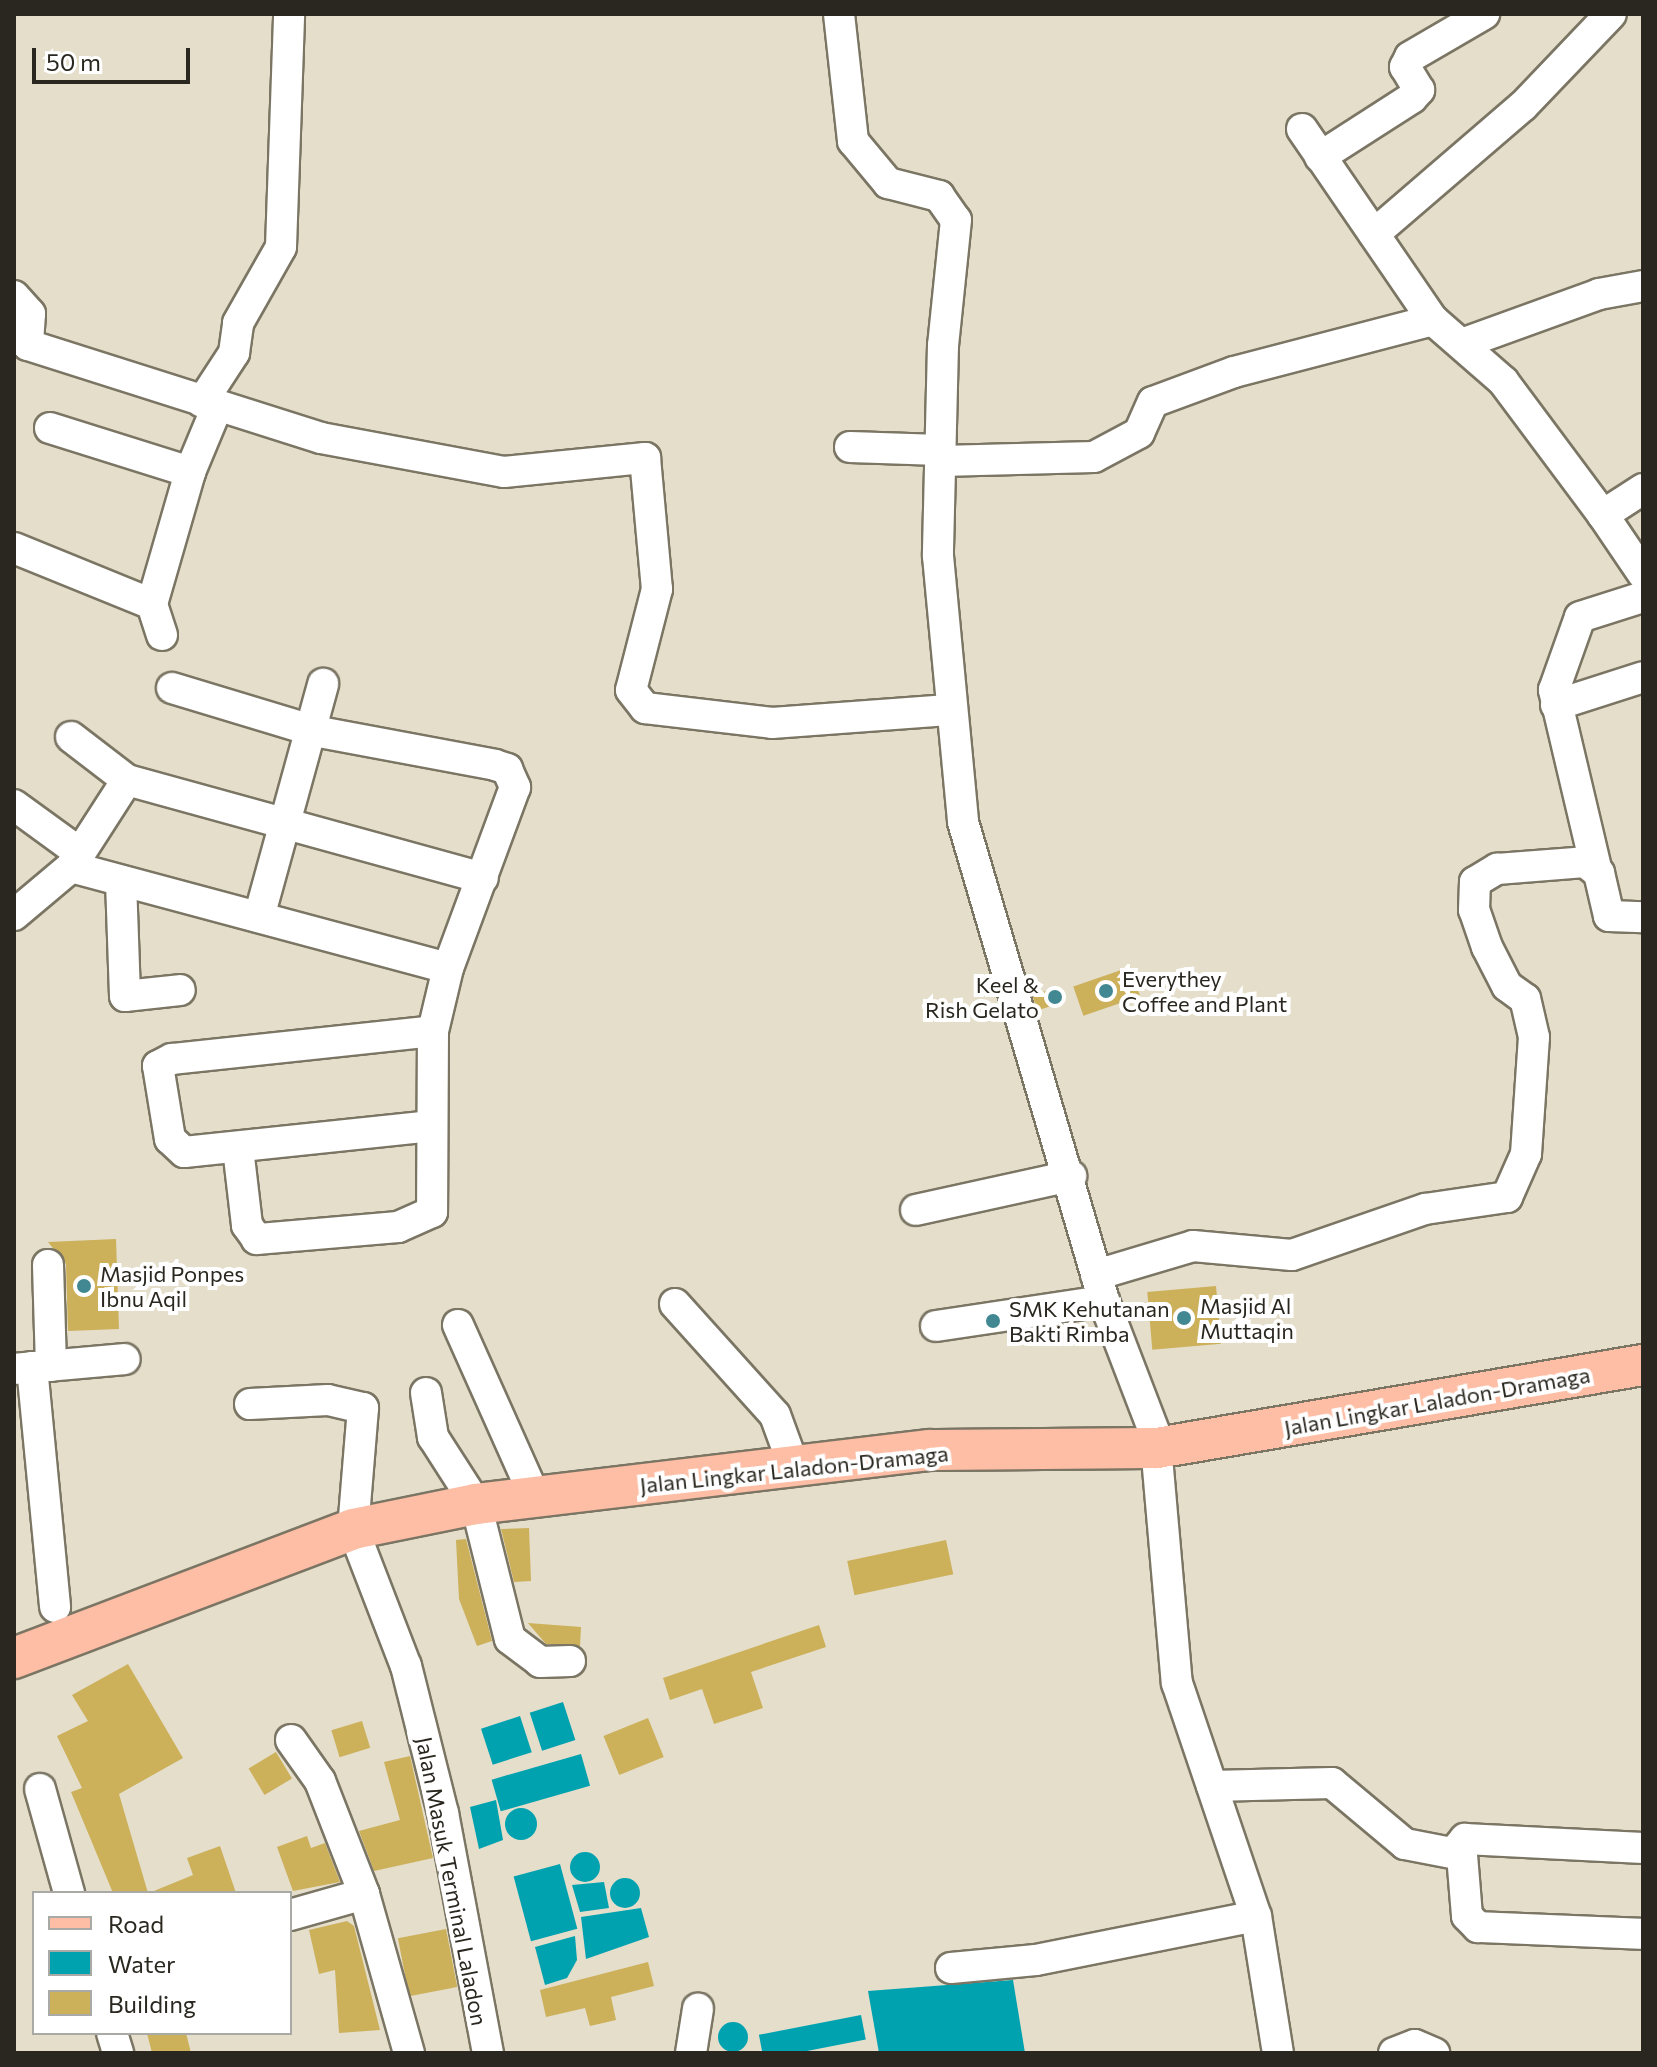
<!DOCTYPE html>
<html>
<head>
<meta charset="utf-8">
<style>
  body { margin:0 }
  #map { position:relative; width:1657px; height:2067px; overflow:hidden; background:#e4decb; font-family:Commissioner,sans-serif }
  div>[style] { position:absolute }
  [style*='--x'] { left:calc(var(--x)*1px); top:calc(var(--y)*1px); width:calc(var(--w)*1px); rotate:calc(var(--a)*1deg) }
  .water>* { inset:0; background:#00a2af; transform-origin:0 0 }
  .round { border-radius:50% }
  .building>* { inset:0; background:#ccb05a; transform-origin:0 0 }
  .roads { filter:drop-shadow(2px 0 #7b7564) drop-shadow(-2px 0 #7b7564) drop-shadow(0 2px #7b7564) drop-shadow(0 -2px #7b7564) }
  .minor>* { height:30px; margin:-15px; padding:0 15px; transform-origin:15px; border-radius:15px; background:#fff }
  .major>* { height:40px; margin:-20px; padding:0 20px; transform-origin:20px; border-radius:20px; background:#fdbea5 }
  .dots>* { width:22px; height:22px; translate:-50% -50%; box-sizing:border-box; border:4px solid #fff; border-radius:50% }
  span { translate:-50% -50%; white-space:nowrap; text-align:center; line-height:1.15; -webkit-text-stroke:8px #fff; paint-order:stroke }
  .poi-label { font-size:22px; color:#29271f }
  .left { translate:0 -50%; text-align:left }
  .right { translate:-100% -50%; text-align:right }
  .street-label { font-size:22px; color:#29271f }
  .frame { position:absolute; inset:0; border:16px solid #29271f; pointer-events:none }
  .legend { position:absolute; left:32px; top:1891px; width:260px; height:144px; box-sizing:border-box; background:#fff; border:2px solid #a9a9a5; margin:0; padding:10px 14px; list-style:none; font-size:24px; color:#29271f }
  .legend li { display:flex; align-items:center; gap:16px; height:40px }
  .legend b { width:40px; border:2px solid #a9a9a5 }
  .scale { position:absolute; left:32px; top:48px; width:158px; height:36px; box-sizing:border-box; border:4px solid #29271f; border-top:0; padding-left:10px; font-size:24px; line-height:28px; white-space:nowrap; color:#29271f; -webkit-text-stroke:6px #fff; paint-order:stroke }
</style>
</head>
<body>
<div id="map">
  <div class="water">
    <i style="left:563px;top:1702px;width:40px;height:35px;rotate:72deg"></i>
    <i style="left:520px;top:1716px;width:38px;height:41px;rotate:72deg"></i>
    <i style="left:581px;top:1754px;width:33px;height:93px;rotate:74deg"></i>
    <i style="clip-path:polygon(496px 1800px,503px 1840px,479px 1849px,470px 1807px)"></i>
    <i class="round" style="left:505px;top:1808px;width:32px;height:32px"></i>
    <i class="round" style="left:570px;top:1852px;width:30px;height:30px"></i>
    <i style="left:560px;top:1864px;width:67px;height:48px;rotate:75deg"></i>
    <i class="round" style="left:610px;top:1878px;width:30px;height:30px"></i>
    <i style="clip-path:polygon(604px 1882px,609px 1908px,580px 1912px,572px 1885px)"></i>
    <i style="clip-path:polygon(641px 1908px,649px 1937px,586px 1959px,581px 1917px)"></i>
    <i style="clip-path:polygon(575px 1936px,577px 1960px,567px 1978px,545px 1985px,535px 1947px)"></i>
    <i style="clip-path:polygon(1013px 1980px,1025px 2053px,879px 2053px,868px 1991px)"></i>
    <i style="left:861px;top:2015px;width:25px;height:104px;rotate:79deg"></i>
    <i class="round" style="left:718px;top:2022px;width:30px;height:30px"></i>
  </div>
  <div class="building">
    <i style="left:1130px;top:967px;width:31px;height:60px;rotate:71deg"></i>
    <i style="left:1058px;top:987px;width:16px;height:27px;rotate:72deg"></i>
    <i style="clip-path:polygon(116px 1239px,119px 1329px,68px 1331px,66px 1264px,48px 1242px)"></i>
    <i style="left:1216px;top:1286px;width:58px;height:69px;rotate:85deg"></i>
    <i style="clip-path:polygon(529px 1528px,531px 1581px,514px 1582px,501px 1529px)"></i>
    <i style="clip-path:polygon(466px 1539px,492px 1641px,477px 1646px,459px 1599px,456px 1540px)"></i>
    <i style="left:946px;top:1540px;width:35px;height:101px;rotate:78deg"></i>
    <i style="clip-path:polygon(528px 1623px,581px 1627px,580px 1646px,546px 1644px)"></i>
    <i style="clip-path:polygon(819px 1625px,826px 1647px,751px 1672px,763px 1708px,714px 1724px,702px 1689px,670px 1700px,663px 1678px)"></i>
    <i style="clip-path:polygon(128px 1664px,183px 1758px,119px 1794px,148px 1893px,113px 1893px,71px 1792px,82px 1788px,57px 1736px,88px 1721px,72px 1695px)"></i>
    <i style="left:648px;top:1718px;width:42px;height:48px;rotate:68deg"></i>
    <i style="left:362px;top:1721px;width:28px;height:32px;rotate:73deg"></i>
    <i style="left:276px;top:1752px;width:31px;height:32px;rotate:59deg"></i>
    <i style="clip-path:polygon(410px 1756px,433px 1858px,374px 1871px,359px 1831px,400px 1820px,384px 1762px)"></i>
    <i style="clip-path:polygon(307px 1836px,311px 1848px,325px 1843px,340px 1882px,293px 1891px,277px 1847px)"></i>
    <i style="clip-path:polygon(220px 1846px,236px 1893px,149px 1893px,193px 1875px,187px 1858px)"></i>
    <i style="clip-path:polygon(347px 1921px,354px 1926px,380px 2030px,339px 2033px,335px 1970px,319px 1974px,309px 1930px)"></i>
    <i style="left:446px;top:1929px;width:59px;height:49px;rotate:79deg"></i>
    <i style="clip-path:polygon(648px 1962px,654px 1986px,611px 1997px,616px 2020px,590px 2026px,585px 2008px,546px 2017px,540px 1990px)"></i>
    <i style="clip-path:polygon(147px 2033px,186px 2033px,191px 2053px,152px 2053px)"></i>
  </div>
  <div class="roads">
    <div class="minor">
      <i style="--x:839;--y:14;--w:128;--a:83.7"></i>
      <i style="--x:853;--y:141;--w:55;--a:50.2"></i>
      <i style="--x:888;--y:183;--w:53;--a:14.3"></i>
      <i style="--x:939;--y:196;--w:29;--a:55"></i>
      <i style="--x:956;--y:220;--w:126;--a:95.9"></i>
      <i style="--x:943;--y:345;--w:211;--a:91.4"></i>
      <i style="--x:938;--y:556;--w:267;--a:84.6"></i>
      <i style="--x:963;--y:822;--w:499;--a:73.6"></i>
      <i style="--x:1104;--y:1301;--w:142;--a:69"></i>
      <i style="--x:1155;--y:1434;--w:250;--a:85"></i>
      <i style="--x:1177;--y:1683;--w:246;--a:71.3"></i>
      <i style="--x:1256;--y:1916;--w:139;--a:80.9"></i>
      <i style="--x:1302;--y:129;--w:232;--a:55.6"></i>
      <i style="--x:1433;--y:320;--w:93;--a:41.1"></i>
      <i style="--x:1503;--y:381;--w:167;--a:53.3"></i>
      <i style="--x:1320;--y:157;--w:109;--a:-32.7"></i>
      <i style="--x:1412;--y:98;--w:11;--a:-49"></i>
      <i style="--x:1419;--y:90;--w:27;--a:-121"></i>
      <i style="--x:1405;--y:67;--w:11;--a:-63"></i>
      <i style="--x:1410;--y:57;--w:86;--a:-30.2"></i>
      <i style="--x:1374;--y:234;--w:196;--a:-40.7"></i>
      <i style="--x:1523;--y:106;--w:127;--a:-46.3"></i>
      <i style="--x:14;--y:296;--w:24;--a:48"></i>
      <i style="--x:30;--y:314;--w:31;--a:94"></i>
      <i style="--x:28;--y:345;--w:307;--a:17.6"></i>
      <i style="--x:321;--y:438;--w:186;--a:10.5"></i>
      <i style="--x:504;--y:472;--w:142;--a:-5.7"></i>
      <i style="--x:645;--y:458;--w:132;--a:84.8"></i>
      <i style="--x:657;--y:589;--w:104;--a:104.4"></i>
      <i style="--x:631;--y:690;--w:23;--a:52"></i>
      <i style="--x:645;--y:708;--w:128;--a:6.7"></i>
      <i style="--x:772;--y:723;--w:177;--a:-4.2"></i>
      <i style="--x:1464;--y:343;--w:144;--a:-19.9"></i>
      <i style="--x:1599;--y:294;--w:45;--a:-10.3"></i>
      <i style="--x:202;--y:402;--w:59;--a:-56.9"></i>
      <i style="--x:234;--y:353;--w:30;--a:-82"></i>
      <i style="--x:238;--y:323;--w:87;--a:-60.5"></i>
      <i style="--x:281;--y:247;--w:233;--a:-88"></i>
      <i style="--x:50;--y:428;--w:147;--a:17.4"></i>
      <i style="--x:850;--y:447;--w:90;--a:1.9"></i>
      <i style="--x:941;--y:461;--w:153;--a:-1.5"></i>
      <i style="--x:1094;--y:457;--w:51;--a:-28.1"></i>
      <i style="--x:1139;--y:433;--w:34;--a:-66"></i>
      <i style="--x:1153;--y:402;--w:86;--a:-20.3"></i>
      <i style="--x:1234;--y:372;--w:206;--a:-14.6"></i>
      <i style="--x:1643;--y:489;--w:48;--a:147"></i>
      <i style="--x:1603;--y:515;--w:71;--a:55.9"></i>
      <i style="--x:14;--y:548;--w:149;--a:22.1"></i>
      <i style="--x:162;--y:635;--w:33;--a:-108"></i>
      <i style="--x:152;--y:604;--w:137;--a:-73.9"></i>
      <i style="--x:190;--y:472;--w:70;--a:-67.4"></i>
      <i style="--x:172;--y:688;--w:148;--a:16.8"></i>
      <i style="--x:314;--y:731;--w:184;--a:10.6"></i>
      <i style="--x:495;--y:765;--w:13;--a:18"></i>
      <i style="--x:507;--y:769;--w:20;--a:66"></i>
      <i style="--x:515;--y:787;--w:193;--a:110.3"></i>
      <i style="--x:448;--y:968;--w:65;--a:103.4"></i>
      <i style="--x:433;--y:1031;--w:181;--a:90.3"></i>
      <i style="--x:432;--y:1212;--w:37;--a:156"></i>
      <i style="--x:398;--y:1227;--w:142;--a:175.1"></i>
      <i style="--x:257;--y:1239;--w:17;--a:-126"></i>
      <i style="--x:247;--y:1225;--w:78;--a:-96.7"></i>
      <i style="--x:1556;--y:705;--w:91;--a:-17.8"></i>
      <i style="--x:71;--y:737;--w:71;--a:37.5"></i>
      <i style="--x:127;--y:780;--w:369;--a:15.4"></i>
      <i style="--x:14;--y:805;--w:78;--a:36.1"></i>
      <i style="--x:71;--y:867;--w:390;--a:15"></i>
      <i style="--x:1596;--y:868;--w:183;--a:-103.3"></i>
      <i style="--x:1554;--y:690;--w:77;--a:-70.4"></i>
      <i style="--x:1580;--y:617;--w:66;--a:-17.6"></i>
      <i style="--x:121;--y:881;--w:115;--a:88"></i>
      <i style="--x:125;--y:996;--w:55;--a:-6.2"></i>
      <i style="--x:14;--y:915;--w:75;--a:-40.1"></i>
      <i style="--x:71;--y:867;--w:103;--a:-57.2"></i>
      <i style="--x:259;--y:917;--w:242;--a:-74.6"></i>
      <i style="--x:432;--y:1126;--w:249;--a:174"></i>
      <i style="--x:184;--y:1152;--w:19;--a:-137"></i>
      <i style="--x:170;--y:1139;--w:74;--a:-99.3"></i>
      <i style="--x:158;--y:1066;--w:16;--a:-27"></i>
      <i style="--x:172;--y:1059;--w:262;--a:-6.1"></i>
      <i style="--x:916;--y:1210;--w:159;--a:-12.4"></i>
      <i style="--x:48;--y:1265;--w:101;--a:88.3"></i>
      <i style="--x:1096;--y:1275;--w:101;--a:-16.6"></i>
      <i style="--x:1193;--y:1246;--w:99;--a:5.2"></i>
      <i style="--x:1292;--y:1255;--w:141;--a:-19.1"></i>
      <i style="--x:1425;--y:1209;--w:83;--a:-8.3"></i>
      <i style="--x:1507;--y:1197;--w:47;--a:-66.2"></i>
      <i style="--x:1526;--y:1154;--w:117;--a:-86.1"></i>
      <i style="--x:1534;--y:1037;--w:39;--a:-103"></i>
      <i style="--x:1525;--y:999;--w:22;--a:-144"></i>
      <i style="--x:1507;--y:986;--w:44;--a:-117.1"></i>
      <i style="--x:1487;--y:947;--w:39;--a:-109"></i>
      <i style="--x:1474;--y:910;--w:28;--a:-88"></i>
      <i style="--x:1475;--y:882;--w:26;--a:-31"></i>
      <i style="--x:1497;--y:869;--w:88;--a:-4.5"></i>
      <i style="--x:1585;--y:862;--w:18;--a:38"></i>
      <i style="--x:1599;--y:873;--w:44;--a:76.9"></i>
      <i style="--x:1609;--y:916;--w:34;--a:2"></i>
      <i style="--x:675;--y:1304;--w:149;--a:48"></i>
      <i style="--x:775;--y:1415;--w:55;--a:69.9"></i>
      <i style="--x:458;--y:1325;--w:191;--a:65.9"></i>
      <i style="--x:936;--y:1326;--w:170;--a:-8.5"></i>
      <i style="--x:32;--y:1367;--w:241;--a:84.5"></i>
      <i style="--x:14;--y:1369;--w:111;--a:-5.1"></i>
      <i style="--x:426;--y:1393;--w:45;--a:81"></i>
      <i style="--x:433;--y:1437;--w:80;--a:57.3"></i>
      <i style="--x:476;--y:1504;--w:139;--a:75.9"></i>
      <i style="--x:510;--y:1639;--w:38;--a:37"></i>
      <i style="--x:540;--y:1662;--w:30;--a:-2"></i>
      <i style="--x:250;--y:1404;--w:78;--a:-2.9"></i>
      <i style="--x:328;--y:1400;--w:36;--a:13"></i>
      <i style="--x:363;--y:1408;--w:121;--a:94.7"></i>
      <i style="--x:353;--y:1529;--w:147;--a:68.9"></i>
      <i style="--x:406;--y:1666;--w:152;--a:75.9"></i>
      <i style="--x:443;--y:1813;--w:244;--a:79.4"></i>
      <i style="--x:291;--y:1740;--w:50;--a:54.7"></i>
      <i style="--x:320;--y:1781;--w:121;--a:68.7"></i>
      <i style="--x:364;--y:1894;--w:165;--a:74.2"></i>
      <i style="--x:1212;--y:1786;--w:120;--a:-1.4"></i>
      <i style="--x:1332;--y:1783;--w:95;--a:39.9"></i>
      <i style="--x:1405;--y:1844;--w:58;--a:10.9"></i>
      <i style="--x:1462;--y:1855;--w:61;--a:85.3"></i>
      <i style="--x:1467;--y:1916;--w:16;--a:45"></i>
      <i style="--x:1478;--y:1927;--w:165;--a:2.4"></i>
      <i style="--x:40;--y:1789;--w:108;--a:74.4"></i>
      <i style="--x:1455;--y:1851;--w:16;--a:-50"></i>
      <i style="--x:1465;--y:1839;--w:178;--a:2.9"></i>
      <i style="--x:290;--y:1915;--w:77;--a:-15.8"></i>
      <i style="--x:951;--y:1968;--w:85;--a:-5.4"></i>
      <i style="--x:1036;--y:1960;--w:224;--a:-11.3"></i>
      <i style="--x:112;--y:2033;--w:21;--a:73"></i>
      <i style="--x:691;--y:2053;--w:45;--a:-81"></i>
      <i style="--x:1394;--y:2053;--w:22;--a:-21"></i>
      <i style="--x:1415;--y:2045;--w:21;--a:23"></i>
    </div>
    <div class="major">
      <i style="--x:14;--y:1658;--w:363;--a:-20.8"></i>
      <i style="--x:353;--y:1529;--w:126;--a:-11.5"></i>
      <i style="--x:476;--y:1504;--w:456;--a:-6.8"></i>
      <i style="--x:929;--y:1450;--w:228;--a:-0.5"></i>
      <i style="--x:1157;--y:1448;--w:493;--a:-9.7"></i>
    </div>
  </div>
  <div class="dots">
    <i style="left:1106px;top:991px;background:#428892"></i>
    <i style="left:1055px;top:997px;background:#428892"></i>
    <i style="left:84px;top:1286px;background:#428892"></i>
    <i style="left:1184px;top:1318px;background:#428892"></i>
    <i style="left:993px;top:1321px;background:#428892"></i>
  </div>
  <div class="poi-label">
    <span class="left" style="left:1122px;top:991px">Everythey<br>Coffee and Plant</span>
    <span class="right" style="left:1039px;top:997px">Keel &amp;<br>Rish Gelato</span>
    <span class="left" style="left:100px;top:1286px">Masjid Ponpes<br>Ibnu Aqil</span>
    <span class="left" style="left:1200px;top:1318px">Masjid Al<br>Muttaqin</span>
    <span class="left" style="left:1009px;top:1321px">SMK Kehutanan<br>Bakti Rimba</span>
  </div>
  <div class="street-label">
    <span style="left:1437px;top:1401px;rotate:-10deg">Jalan Lingkar Laladon-Dramaga</span>
    <span style="left:794px;top:1469px;rotate:-6deg">Jalan Lingkar Laladon-Dramaga</span>
    <span style="left:452px;top:1881px;rotate:79deg">Jalan Masuk Terminal Laladon</span>
  </div>
  <div class="frame"></div>
  <ul class="legend">
  <li><b style="height:10px;background:#fdbea5"></b>Road</li>
  <li><b style="height:22px;background:#00a2af"></b>Water</li>
  <li><b style="height:22px;background:#ccb05a"></b>Building</li>
  </ul>
  <div class="scale">50 m</div>
</div>
</body>
</html>
